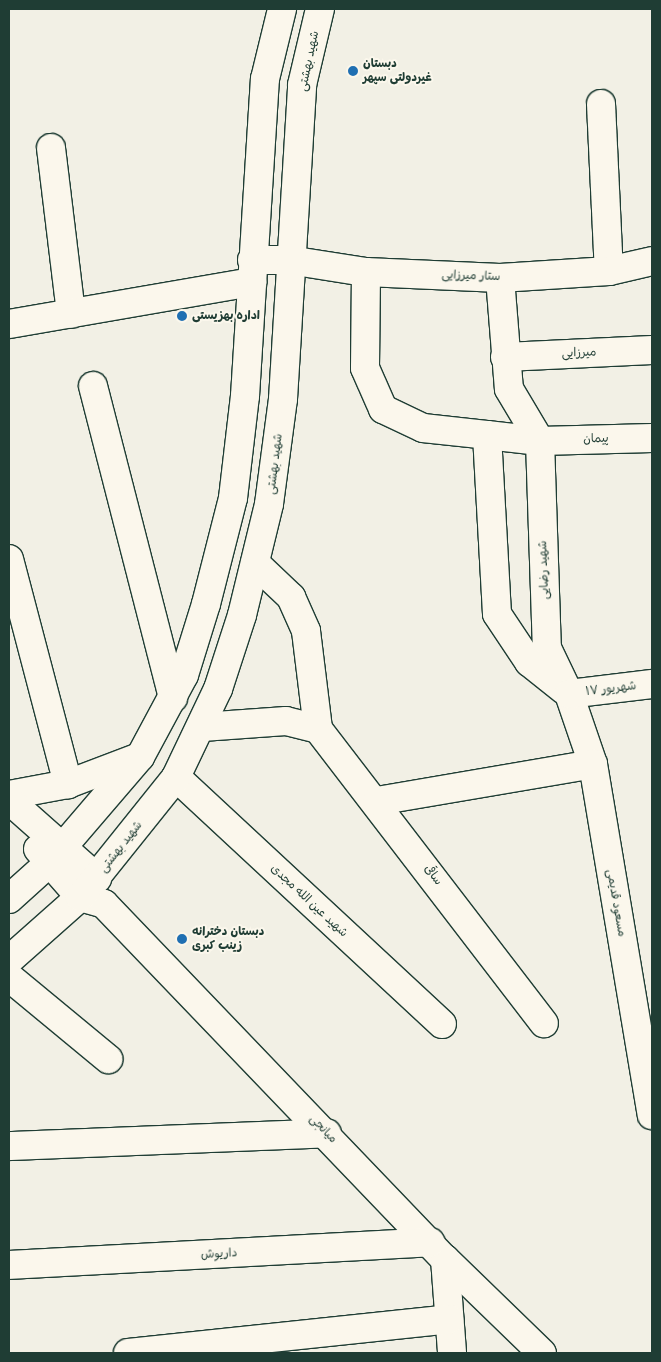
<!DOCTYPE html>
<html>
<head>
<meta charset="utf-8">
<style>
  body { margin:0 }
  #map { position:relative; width:661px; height:1362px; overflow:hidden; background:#f2f0e5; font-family:"Balsamiq Sans","Playpen Sans Arabic",sans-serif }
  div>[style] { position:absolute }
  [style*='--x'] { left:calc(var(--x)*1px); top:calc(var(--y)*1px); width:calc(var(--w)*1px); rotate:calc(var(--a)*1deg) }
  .roads { filter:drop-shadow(1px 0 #1f3d34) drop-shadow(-1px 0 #1f3d34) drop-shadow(0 1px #1f3d34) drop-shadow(0 -1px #1f3d34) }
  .minor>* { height:28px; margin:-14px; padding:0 14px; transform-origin:14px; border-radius:14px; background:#fbf7ec }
  .major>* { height:28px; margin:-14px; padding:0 14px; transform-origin:14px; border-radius:14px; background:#fbf7ec }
  .dots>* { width:14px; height:14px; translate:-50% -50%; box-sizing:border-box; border:2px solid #fbf7ec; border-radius:50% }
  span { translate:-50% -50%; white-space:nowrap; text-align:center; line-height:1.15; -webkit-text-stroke:4px #fbf7ec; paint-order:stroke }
  .street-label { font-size:12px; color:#1f3d34 }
  .poi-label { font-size:12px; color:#1f3d34; font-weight:700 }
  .left { translate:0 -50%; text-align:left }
  .frame { position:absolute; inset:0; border:10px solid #1f3d34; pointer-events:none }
</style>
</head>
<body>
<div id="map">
  <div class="roads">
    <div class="minor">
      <i style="--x:601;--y:104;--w:167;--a:87.3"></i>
      <i style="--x:51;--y:148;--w:167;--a:83.1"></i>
      <i style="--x:252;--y:260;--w:37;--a:0"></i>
      <i style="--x:289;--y:260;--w:78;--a:8.9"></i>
      <i style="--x:366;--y:272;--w:134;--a:2.6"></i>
      <i style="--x:500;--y:278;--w:109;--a:-3.7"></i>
      <i style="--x:609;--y:271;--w:44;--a:-13.1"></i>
      <i style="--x:366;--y:272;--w:96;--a:90.6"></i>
      <i style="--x:365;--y:368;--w:45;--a:66.3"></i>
      <i style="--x:383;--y:409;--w:44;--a:25.4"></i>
      <i style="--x:423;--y:428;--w:64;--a:6.2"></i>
      <i style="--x:487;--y:435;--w:53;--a:6.5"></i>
      <i style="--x:540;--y:441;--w:112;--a:-1.5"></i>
      <i style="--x:500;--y:278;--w:111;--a:85.4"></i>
      <i style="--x:509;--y:389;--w:61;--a:59.2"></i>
      <i style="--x:540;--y:441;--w:207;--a:88.1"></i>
      <i style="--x:547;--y:648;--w:51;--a:64.4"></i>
      <i style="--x:569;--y:694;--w:74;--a:71.1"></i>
      <i style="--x:593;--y:764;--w:356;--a:80.5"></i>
      <i style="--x:9;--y:324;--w:247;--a:-9.8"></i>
      <i style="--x:505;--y:357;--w:147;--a:-2.7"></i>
      <i style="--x:93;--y:386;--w:322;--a:75.6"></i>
      <i style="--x:487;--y:435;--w:179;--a:86.8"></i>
      <i style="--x:497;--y:614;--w:58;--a:56.3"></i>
      <i style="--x:529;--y:662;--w:45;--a:38.7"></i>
      <i style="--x:9;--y:559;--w:233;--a:75.3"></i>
      <i style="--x:255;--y:563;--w:50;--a:43.4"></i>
      <i style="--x:291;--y:597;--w:37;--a:66"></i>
      <i style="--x:306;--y:631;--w:99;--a:83"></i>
      <i style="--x:569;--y:694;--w:84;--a:-6.9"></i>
      <i style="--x:202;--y:727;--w:84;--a:-4.1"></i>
      <i style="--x:286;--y:721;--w:33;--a:14"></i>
      <i style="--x:318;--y:729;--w:371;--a:52.5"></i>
      <i style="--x:176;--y:777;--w:363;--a:42.9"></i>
      <i style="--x:377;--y:801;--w:219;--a:-9.7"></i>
      <i style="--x:80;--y:897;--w:25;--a:16"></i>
      <i style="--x:104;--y:904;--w:492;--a:46.2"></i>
      <i style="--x:445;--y:1259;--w:135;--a:44.1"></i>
      <i style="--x:9;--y:977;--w:129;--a:39.6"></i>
      <i style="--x:9;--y:1146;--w:318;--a:-2.3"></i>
      <i style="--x:445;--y:1259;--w:94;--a:85.7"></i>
      <i style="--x:9;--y:1265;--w:422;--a:-3.1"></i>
      <i style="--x:128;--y:1353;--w:323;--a:-6"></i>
    </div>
    <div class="major">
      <i style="--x:9;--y:795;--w:60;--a:-10.6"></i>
      <i style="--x:68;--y:784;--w:76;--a:-20.8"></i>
      <i style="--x:9;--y:800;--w:118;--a:41.6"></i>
      <i style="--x:38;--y:849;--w:64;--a:48.8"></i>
      <i style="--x:9;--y:899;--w:54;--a:-42"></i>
      <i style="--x:49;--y:863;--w:140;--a:-49.4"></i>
      <i style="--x:140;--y:757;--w:93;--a:-61.8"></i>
      <i style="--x:184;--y:675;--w:74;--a:-72.8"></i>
      <i style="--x:206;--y:604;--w:109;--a:-75.7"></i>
      <i style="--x:233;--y:498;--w:103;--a:-83.3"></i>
      <i style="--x:245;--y:396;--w:318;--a:-86.4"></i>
      <i style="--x:265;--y:79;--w:72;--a:-76.3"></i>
      <i style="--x:9;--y:960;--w:95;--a:-41.6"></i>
      <i style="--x:80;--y:897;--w:154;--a:-51.3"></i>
      <i style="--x:176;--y:777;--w:98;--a:-64.5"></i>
      <i style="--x:218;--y:689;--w:78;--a:-72"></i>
      <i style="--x:242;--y:615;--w:114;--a:-76.3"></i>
      <i style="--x:269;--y:504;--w:106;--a:-82.4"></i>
      <i style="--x:283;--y:399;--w:315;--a:-86.5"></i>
      <i style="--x:302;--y:85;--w:78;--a:-76.7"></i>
    </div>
  </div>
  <div class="dots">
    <i style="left:353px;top:71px;background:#1f6fb2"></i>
    <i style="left:182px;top:316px;background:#1f6fb2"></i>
    <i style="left:182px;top:939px;background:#1f6fb2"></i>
  </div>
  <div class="street-label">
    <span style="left:309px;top:61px;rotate:-78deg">شهید بهشتی</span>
    <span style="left:471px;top:276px;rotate:2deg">ستار میرزایی</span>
    <span style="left:579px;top:353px;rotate:-2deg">میرزایی</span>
    <span style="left:596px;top:439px;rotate:-2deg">پیمان</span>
    <span style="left:275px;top:464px;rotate:-83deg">شهید بهشتی</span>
    <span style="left:544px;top:570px;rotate:-92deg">شهید رضایی</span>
    <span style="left:611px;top:689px;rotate:-7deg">۱۷ شهریور</span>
    <span style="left:121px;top:847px;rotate:-52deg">شهید بهشتی</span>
    <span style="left:433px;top:875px;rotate:53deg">ساقی</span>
    <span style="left:309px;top:901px;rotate:43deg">شهید عین الله مجدی</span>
    <span style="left:616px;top:903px;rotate:80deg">مسعود قدیمی</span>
    <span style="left:323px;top:1129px;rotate:46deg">میانجی</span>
    <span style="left:219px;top:1254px;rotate:-3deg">داریوش</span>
  </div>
  <div class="poi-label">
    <span class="left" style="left:363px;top:71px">دبستان<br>غیردولتی سپهر</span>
    <span class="left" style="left:192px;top:316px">اداره بهزیستی</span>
    <span class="left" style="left:192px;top:939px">دبستان دخترانه<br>زینب کبری</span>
  </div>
  <div class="frame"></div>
</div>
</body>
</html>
